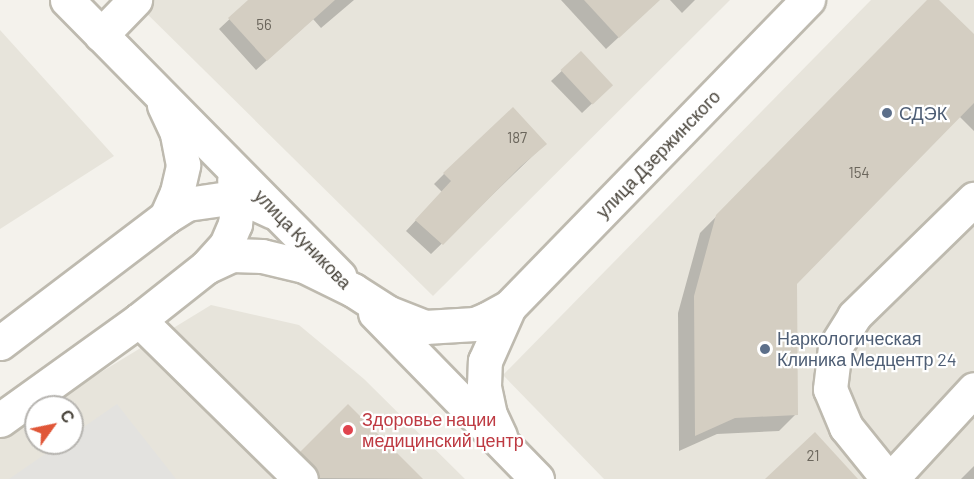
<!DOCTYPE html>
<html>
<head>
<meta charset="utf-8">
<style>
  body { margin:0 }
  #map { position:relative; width:974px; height:479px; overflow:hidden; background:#f4f2ec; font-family:Barlow,sans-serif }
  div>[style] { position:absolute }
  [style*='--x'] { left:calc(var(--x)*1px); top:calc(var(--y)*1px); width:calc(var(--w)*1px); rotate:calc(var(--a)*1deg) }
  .residential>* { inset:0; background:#e7e4db }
  .parking>* { inset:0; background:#e3e2df }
  .shadow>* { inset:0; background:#0003 }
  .building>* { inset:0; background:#d4cec2; transform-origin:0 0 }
  .roads { filter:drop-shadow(2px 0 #bebaaf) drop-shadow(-2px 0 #bebaaf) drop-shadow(0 2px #bebaaf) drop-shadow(0 -2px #bebaaf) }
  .minor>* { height:33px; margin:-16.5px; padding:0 16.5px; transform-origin:16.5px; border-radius:16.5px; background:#fff }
  .dots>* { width:16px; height:16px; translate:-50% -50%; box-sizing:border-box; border:3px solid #fff; border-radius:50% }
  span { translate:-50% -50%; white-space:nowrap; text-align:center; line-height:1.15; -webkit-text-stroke:4.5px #fff; paint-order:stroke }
  .number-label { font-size:15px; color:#6b665c }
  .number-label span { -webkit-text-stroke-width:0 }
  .service-label { font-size:18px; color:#4e5e75 }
  .left { translate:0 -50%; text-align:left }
  .street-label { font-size:18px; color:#48433a }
  .health-label { font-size:18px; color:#be3a42 }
  .north { position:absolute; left:24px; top:395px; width:60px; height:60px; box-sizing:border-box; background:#fff; border:2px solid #b6b4b0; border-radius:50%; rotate:57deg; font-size:16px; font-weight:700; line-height:24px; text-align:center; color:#48433a }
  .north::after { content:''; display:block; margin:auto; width:21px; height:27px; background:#e05637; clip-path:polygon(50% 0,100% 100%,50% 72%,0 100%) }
</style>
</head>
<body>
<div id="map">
  <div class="residential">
    <i style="clip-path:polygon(133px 0,730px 0,433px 296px)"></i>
    <i style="clip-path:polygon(871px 0,974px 0,974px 479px,604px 479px,503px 375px)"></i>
    <i style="clip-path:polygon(0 30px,114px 156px,0 229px)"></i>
    <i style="clip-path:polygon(211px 305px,299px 325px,364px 379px,465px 479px,0 479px,0 434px,36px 412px,36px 443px,72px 443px,72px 407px,44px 407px)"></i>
  </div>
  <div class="parking">
    <i style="clip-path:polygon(117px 404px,176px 479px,9px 479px,61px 443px,72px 443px,72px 435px)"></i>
  </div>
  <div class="shadow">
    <i style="clip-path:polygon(250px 0,354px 0,321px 28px,313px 19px,256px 70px,219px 29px)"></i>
    <i style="clip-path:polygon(561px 0,659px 0,606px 49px)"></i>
    <i style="clip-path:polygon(670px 0,695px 0,682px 13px)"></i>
    <i style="clip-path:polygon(929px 0,937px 0,974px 36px,974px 131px,959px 116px,796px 284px,796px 414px,779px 431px,717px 434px,679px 451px,678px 313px,700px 233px)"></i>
    <i style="clip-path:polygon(581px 53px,601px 95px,582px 113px,551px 81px)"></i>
    <i style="clip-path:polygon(545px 144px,431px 254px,406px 231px,442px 192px,434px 184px,444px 174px)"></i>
    <i style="clip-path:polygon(348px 406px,421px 479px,306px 479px,291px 463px)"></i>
    <i style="clip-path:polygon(974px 466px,974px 479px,961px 479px)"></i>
  </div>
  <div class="building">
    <i style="clip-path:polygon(248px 0,335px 0,267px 61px,228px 18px)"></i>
    <i style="clip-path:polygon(584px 0,660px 0,619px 38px)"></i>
    <i style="clip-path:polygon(927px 0,939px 0,974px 34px,974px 103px,797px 284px,798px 415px,735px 418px,695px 436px,694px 296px,716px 215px)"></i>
    <i style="left:581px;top:51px;width:47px;height:28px;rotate:47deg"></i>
    <i style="clip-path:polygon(513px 107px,547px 144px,520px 167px,443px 245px,415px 220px,451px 181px,443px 173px)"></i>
    <i style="clip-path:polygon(348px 404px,423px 479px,319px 478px,314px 466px,300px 452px)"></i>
    <i style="clip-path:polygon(815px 432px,858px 479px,765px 479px)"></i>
  </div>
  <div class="roads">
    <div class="minor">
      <i style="--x:67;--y:0;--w:388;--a:45.4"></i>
      <i style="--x:101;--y:35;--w:49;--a:-45.8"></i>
      <i style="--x:166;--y:217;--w:25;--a:-32"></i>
      <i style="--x:187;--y:204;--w:41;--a:-8.3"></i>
      <i style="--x:228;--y:198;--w:26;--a:11"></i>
      <i style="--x:254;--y:203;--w:21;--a:25"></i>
      <i style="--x:206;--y:267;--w:30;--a:-48"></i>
      <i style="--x:226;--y:245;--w:23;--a:-67"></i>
      <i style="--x:235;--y:224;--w:17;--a:-83"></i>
      <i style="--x:237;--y:207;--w:27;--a:-96"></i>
      <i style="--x:375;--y:313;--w:232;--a:45.7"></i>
      <i style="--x:139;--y:320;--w:227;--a:44.5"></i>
      <i style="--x:0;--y:343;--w:208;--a:-37.2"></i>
      <i style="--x:166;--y:217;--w:27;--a:-66"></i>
      <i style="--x:177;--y:192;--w:28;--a:-77"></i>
      <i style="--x:183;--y:165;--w:33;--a:-101"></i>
      <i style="--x:177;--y:133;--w:31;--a:-115"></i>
      <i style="--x:0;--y:420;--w:171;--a:-35.7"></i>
      <i style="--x:139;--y:320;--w:85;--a:-38.3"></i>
      <i style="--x:206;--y:267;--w:29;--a:-25"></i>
      <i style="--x:232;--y:255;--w:30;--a:2"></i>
      <i style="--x:262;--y:256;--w:43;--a:13.4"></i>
      <i style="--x:304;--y:266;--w:55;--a:26.1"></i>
      <i style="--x:353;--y:290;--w:40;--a:32.9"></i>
      <i style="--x:387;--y:312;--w:41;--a:21.5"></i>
      <i style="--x:425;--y:327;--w:50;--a:-3.4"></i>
      <i style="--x:475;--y:324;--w:13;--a:-23"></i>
      <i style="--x:487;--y:319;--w:25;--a:-29"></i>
      <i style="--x:509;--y:307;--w:429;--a:-45.8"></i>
      <i style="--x:500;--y:436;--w:23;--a:-115"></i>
      <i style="--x:490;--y:415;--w:30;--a:-102"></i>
      <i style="--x:484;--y:386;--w:25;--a:-88"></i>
      <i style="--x:485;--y:361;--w:59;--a:-66"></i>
      <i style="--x:888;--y:479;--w:67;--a:-128.9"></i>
      <i style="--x:846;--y:427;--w:41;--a:-112.8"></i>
      <i style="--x:830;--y:389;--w:42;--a:-83.2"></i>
      <i style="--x:835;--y:347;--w:36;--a:-58"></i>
      <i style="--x:854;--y:316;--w:168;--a:-44.3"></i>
      <i style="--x:891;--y:479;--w:122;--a:-47.3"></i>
    </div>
  </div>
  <div class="dots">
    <i style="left:887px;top:113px;background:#5c6f8a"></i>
    <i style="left:765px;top:349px;background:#5c6f8a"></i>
    <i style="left:348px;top:430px;background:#e0444e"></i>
  </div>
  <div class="number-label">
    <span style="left:264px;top:25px">56</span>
    <span style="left:517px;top:138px">187</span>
    <span style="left:859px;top:173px">154</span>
    <span style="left:813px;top:456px">21</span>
  </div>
  <div class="service-label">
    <span class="left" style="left:899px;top:113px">СДЭК</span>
    <span class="left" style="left:777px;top:349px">Наркологическая<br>Клиника Медцентр 24</span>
  </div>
  <div class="street-label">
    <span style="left:658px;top:154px;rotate:-46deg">улица Дзержинского</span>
    <span style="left:303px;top:239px;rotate:46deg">улица Куникова</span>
  </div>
  <div class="health-label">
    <span class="left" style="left:362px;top:430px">Здоровье нации<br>медицинский центр</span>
  </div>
  <div class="north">С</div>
</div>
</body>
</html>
